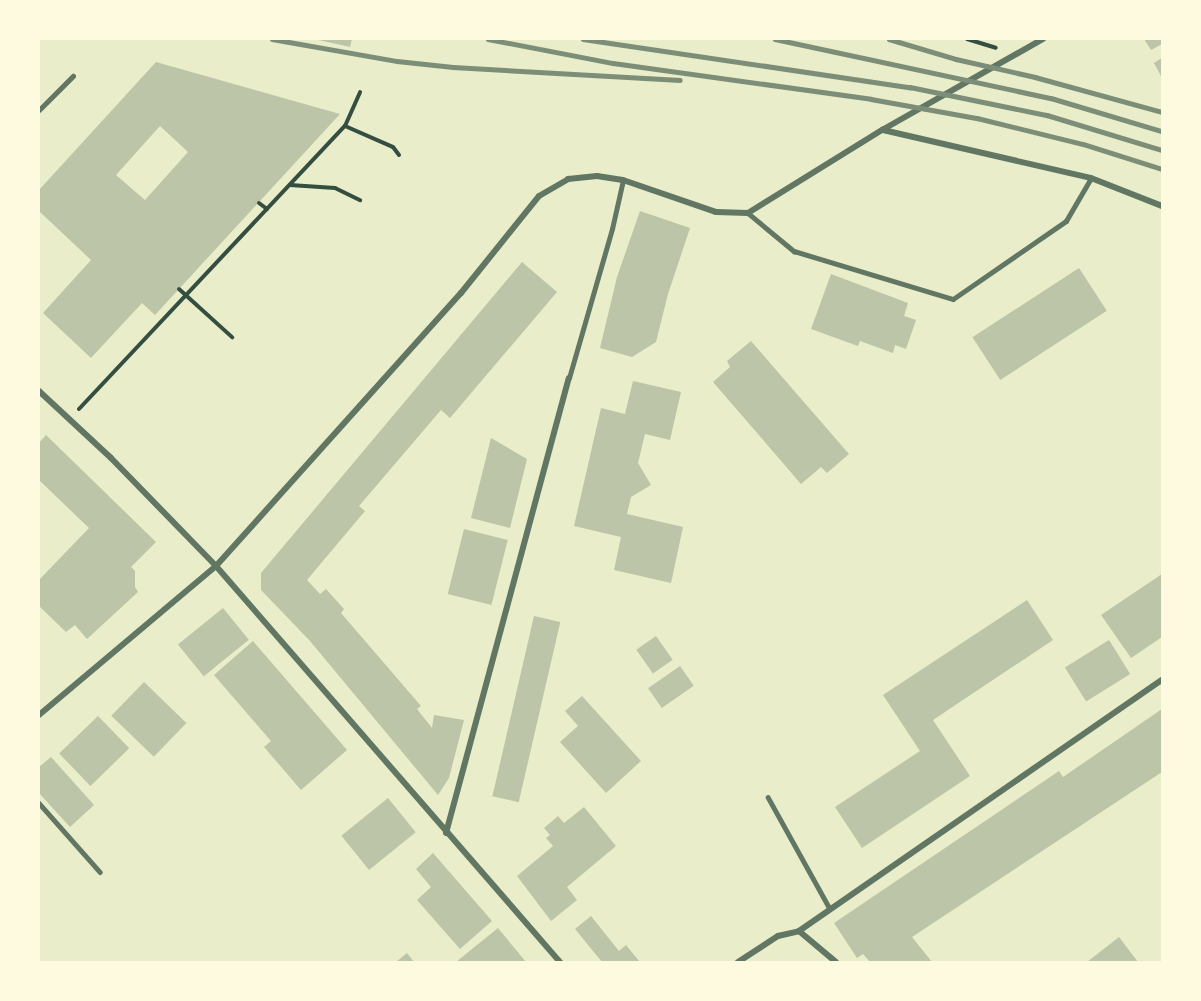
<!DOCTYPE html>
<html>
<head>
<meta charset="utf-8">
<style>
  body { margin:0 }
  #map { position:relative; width:1201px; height:1001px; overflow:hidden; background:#e9edc9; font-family:"PT Sans Narrow",sans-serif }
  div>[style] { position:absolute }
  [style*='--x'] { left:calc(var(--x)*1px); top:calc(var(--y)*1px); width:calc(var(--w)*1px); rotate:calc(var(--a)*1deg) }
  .building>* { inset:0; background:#bcc5a7; transform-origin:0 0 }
  .path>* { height:4px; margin:-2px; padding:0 2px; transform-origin:2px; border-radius:2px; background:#344e41 }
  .service>* { height:4.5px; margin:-2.25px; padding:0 2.25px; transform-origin:2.25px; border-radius:2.25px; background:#617663 }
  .minor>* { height:6px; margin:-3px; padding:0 3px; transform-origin:3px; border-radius:3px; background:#617663 }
  .rail>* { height:4.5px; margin:-2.25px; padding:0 2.25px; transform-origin:2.25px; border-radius:2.25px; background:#7c8e77 }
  span { translate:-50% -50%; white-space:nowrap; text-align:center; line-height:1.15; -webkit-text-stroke:6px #fefae0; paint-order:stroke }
  .frame { position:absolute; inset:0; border:40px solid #fefae0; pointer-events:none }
</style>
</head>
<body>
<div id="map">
  <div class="building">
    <i style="clip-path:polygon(314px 39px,352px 39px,350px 47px)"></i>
    <i style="clip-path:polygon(1144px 39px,1162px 39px,1162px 44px,1151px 50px)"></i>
    <i style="clip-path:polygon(1162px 58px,1162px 78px,1154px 63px)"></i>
    <i style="clip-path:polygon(evenodd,156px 62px,340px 114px,155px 315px,142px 303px,91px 358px,43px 313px,91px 260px,39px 211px,39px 190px,156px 62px,160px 126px,188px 152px,145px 200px,116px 175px,160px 126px)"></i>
    <i style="clip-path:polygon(640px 211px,690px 228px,668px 294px,656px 342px,632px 357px,600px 348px,617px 277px)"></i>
    <i style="clip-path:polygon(522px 262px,557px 292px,450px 418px,441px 410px,359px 506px,365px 511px,307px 580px,320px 594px,326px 589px,344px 609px,341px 613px,421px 706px,417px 709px,432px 728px,434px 715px,464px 720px,449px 778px,438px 795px,310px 641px,261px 590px,261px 573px)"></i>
    <i style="left:1079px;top:268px;width:51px;height:127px;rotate:57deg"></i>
    <i style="clip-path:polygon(831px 274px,908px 303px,904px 316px,916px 320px,906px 349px,895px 345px,893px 353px,860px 341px,858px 346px,811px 329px)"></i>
    <i style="clip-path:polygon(751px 341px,849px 454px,827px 473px,821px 467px,801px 484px,713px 382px,730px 367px,727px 361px)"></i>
    <i style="clip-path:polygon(633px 381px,681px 392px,670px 440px,645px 434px,638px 463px,651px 485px,631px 497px,627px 514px,683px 527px,671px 583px,614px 570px,621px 537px,574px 526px,601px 408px,625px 414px)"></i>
    <i style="clip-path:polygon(46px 435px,156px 542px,131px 567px,135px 571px,135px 587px,138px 592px,87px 639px,75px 625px,66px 632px,39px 606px,39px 580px,89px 528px,39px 480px,39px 443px)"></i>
    <i style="clip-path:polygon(491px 438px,527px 459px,510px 528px,471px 518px)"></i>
    <i style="left:464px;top:529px;width:45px;height:67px;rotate:14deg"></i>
    <i style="clip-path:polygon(1162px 574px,1162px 637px,1131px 658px,1101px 615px)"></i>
    <i style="clip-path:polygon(1027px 600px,1053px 640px,933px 720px,970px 776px,862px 848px,835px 807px,920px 751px,883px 695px)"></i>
    <i style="left:223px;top:608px;width:41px;height:58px;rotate:51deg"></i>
    <i style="left:534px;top:616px;width:27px;height:185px;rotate:13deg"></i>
    <i style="left:656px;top:636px;width:29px;height:24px;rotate:55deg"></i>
    <i style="left:1109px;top:640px;width:40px;height:52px;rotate:58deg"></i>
    <i style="clip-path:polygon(253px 641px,347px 750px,301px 790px,264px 747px,271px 741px,214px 675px)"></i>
    <i style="left:680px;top:666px;width:24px;height:39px;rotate:55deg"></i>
    <i style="left:144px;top:682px;width:59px;height:47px;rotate:44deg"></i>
    <i style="clip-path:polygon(582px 696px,641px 761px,606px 793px,560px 742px,578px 726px,565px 711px)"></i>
    <i style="clip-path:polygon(1162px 709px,1162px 772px,912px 937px,932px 962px,870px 962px,863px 954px,857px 958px,834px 923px,1059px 771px,1063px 777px)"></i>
    <i style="left:98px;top:716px;width:45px;height:54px;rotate:46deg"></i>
    <i style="clip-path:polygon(51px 757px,94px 805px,70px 827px,39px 793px,39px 767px)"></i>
    <i style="left:388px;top:798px;width:44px;height:60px;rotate:51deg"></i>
    <i style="clip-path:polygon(584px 807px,616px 846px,567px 887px,577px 900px,551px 921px,517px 876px,553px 846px,546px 838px,550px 835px,544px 828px,558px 816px,564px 823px)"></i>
    <i style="clip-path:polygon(433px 853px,492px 921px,460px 949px,417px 900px,431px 887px,416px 869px)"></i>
    <i style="clip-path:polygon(591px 916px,619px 951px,626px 945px,640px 962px,602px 962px,575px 929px)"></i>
    <i style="clip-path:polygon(498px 928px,526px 962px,456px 962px)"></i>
    <i style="clip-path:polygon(1119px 937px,1138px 962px,1087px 962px)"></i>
    <i style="clip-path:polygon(407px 953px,414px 962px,396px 962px)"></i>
  </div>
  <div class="path">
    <i style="--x:967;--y:39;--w:30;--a:17"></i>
    <i style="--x:345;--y:126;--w:52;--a:23.6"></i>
    <i style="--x:393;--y:147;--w:10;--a:53"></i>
    <i style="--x:290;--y:185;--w:45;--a:3.8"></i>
    <i style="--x:335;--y:188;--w:28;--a:26"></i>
    <i style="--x:259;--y:203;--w:10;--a:37"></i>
    <i style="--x:179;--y:289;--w:72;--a:42.2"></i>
    <i style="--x:79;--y:409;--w:388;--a:-46.8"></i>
    <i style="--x:345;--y:126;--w:37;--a:-66"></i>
  </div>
  <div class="service">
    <i style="--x:39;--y:110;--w:48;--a:-45"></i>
    <i style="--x:748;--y:213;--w:60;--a:39.6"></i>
    <i style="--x:794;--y:251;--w:166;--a:16.8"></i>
    <i style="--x:953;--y:299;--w:137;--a:-34.6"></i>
    <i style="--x:1066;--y:221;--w:50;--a:-59.8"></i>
    <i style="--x:569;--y:378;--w:155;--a:-73.9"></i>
    <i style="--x:612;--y:229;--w:50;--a:-77.3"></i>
    <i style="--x:768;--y:797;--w:128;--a:61"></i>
    <i style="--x:39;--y:803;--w:92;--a:48.5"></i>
  </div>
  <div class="minor">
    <i style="--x:883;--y:130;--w:213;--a:13"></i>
    <i style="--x:1091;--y:178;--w:76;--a:21.5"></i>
    <i style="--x:39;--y:391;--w:98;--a:42.9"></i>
    <i style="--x:111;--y:458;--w:151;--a:45.8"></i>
    <i style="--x:216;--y:566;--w:525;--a:49.02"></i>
    <i style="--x:39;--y:715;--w:231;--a:-40.1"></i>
    <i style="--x:216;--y:566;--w:367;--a:-48.1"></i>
    <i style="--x:461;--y:293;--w:124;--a:-51.2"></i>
    <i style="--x:539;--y:196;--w:34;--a:-30"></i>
    <i style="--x:568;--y:179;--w:29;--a:-6"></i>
    <i style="--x:597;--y:176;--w:26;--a:9"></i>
    <i style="--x:623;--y:180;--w:98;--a:19"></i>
    <i style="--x:716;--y:212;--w:32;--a:2"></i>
    <i style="--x:748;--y:213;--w:158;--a:-31.8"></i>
    <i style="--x:882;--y:130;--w:185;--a:-29.5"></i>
    <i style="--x:446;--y:833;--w:471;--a:-74.9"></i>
    <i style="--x:799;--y:931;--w:48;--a:40"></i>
    <i style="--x:738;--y:962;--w:48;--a:-33"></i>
    <i style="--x:778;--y:936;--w:22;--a:-13"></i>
    <i style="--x:799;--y:931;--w:441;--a:-34.7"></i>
  </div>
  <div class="rail">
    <i style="--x:272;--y:39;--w:127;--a:10"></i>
    <i style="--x:397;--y:61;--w:56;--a:6.1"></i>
    <i style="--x:453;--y:67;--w:227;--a:3.3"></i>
    <i style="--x:488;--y:39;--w:127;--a:10.9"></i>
    <i style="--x:613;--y:63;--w:260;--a:7.9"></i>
    <i style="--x:871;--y:99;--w:108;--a:10.2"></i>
    <i style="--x:977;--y:118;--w:109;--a:13.8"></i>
    <i style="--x:1083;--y:144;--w:83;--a:17.6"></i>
    <i style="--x:583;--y:39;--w:331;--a:8.4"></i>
    <i style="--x:910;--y:87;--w:140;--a:11.6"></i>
    <i style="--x:1047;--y:115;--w:120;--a:16.9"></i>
    <i style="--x:775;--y:39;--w:282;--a:12.1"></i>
    <i style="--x:1051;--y:98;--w:116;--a:16.6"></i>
    <i style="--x:889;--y:39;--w:70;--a:16.6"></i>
    <i style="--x:956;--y:59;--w:81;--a:12.8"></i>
    <i style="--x:1035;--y:77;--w:132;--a:15.4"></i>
  </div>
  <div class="frame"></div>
</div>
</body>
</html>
